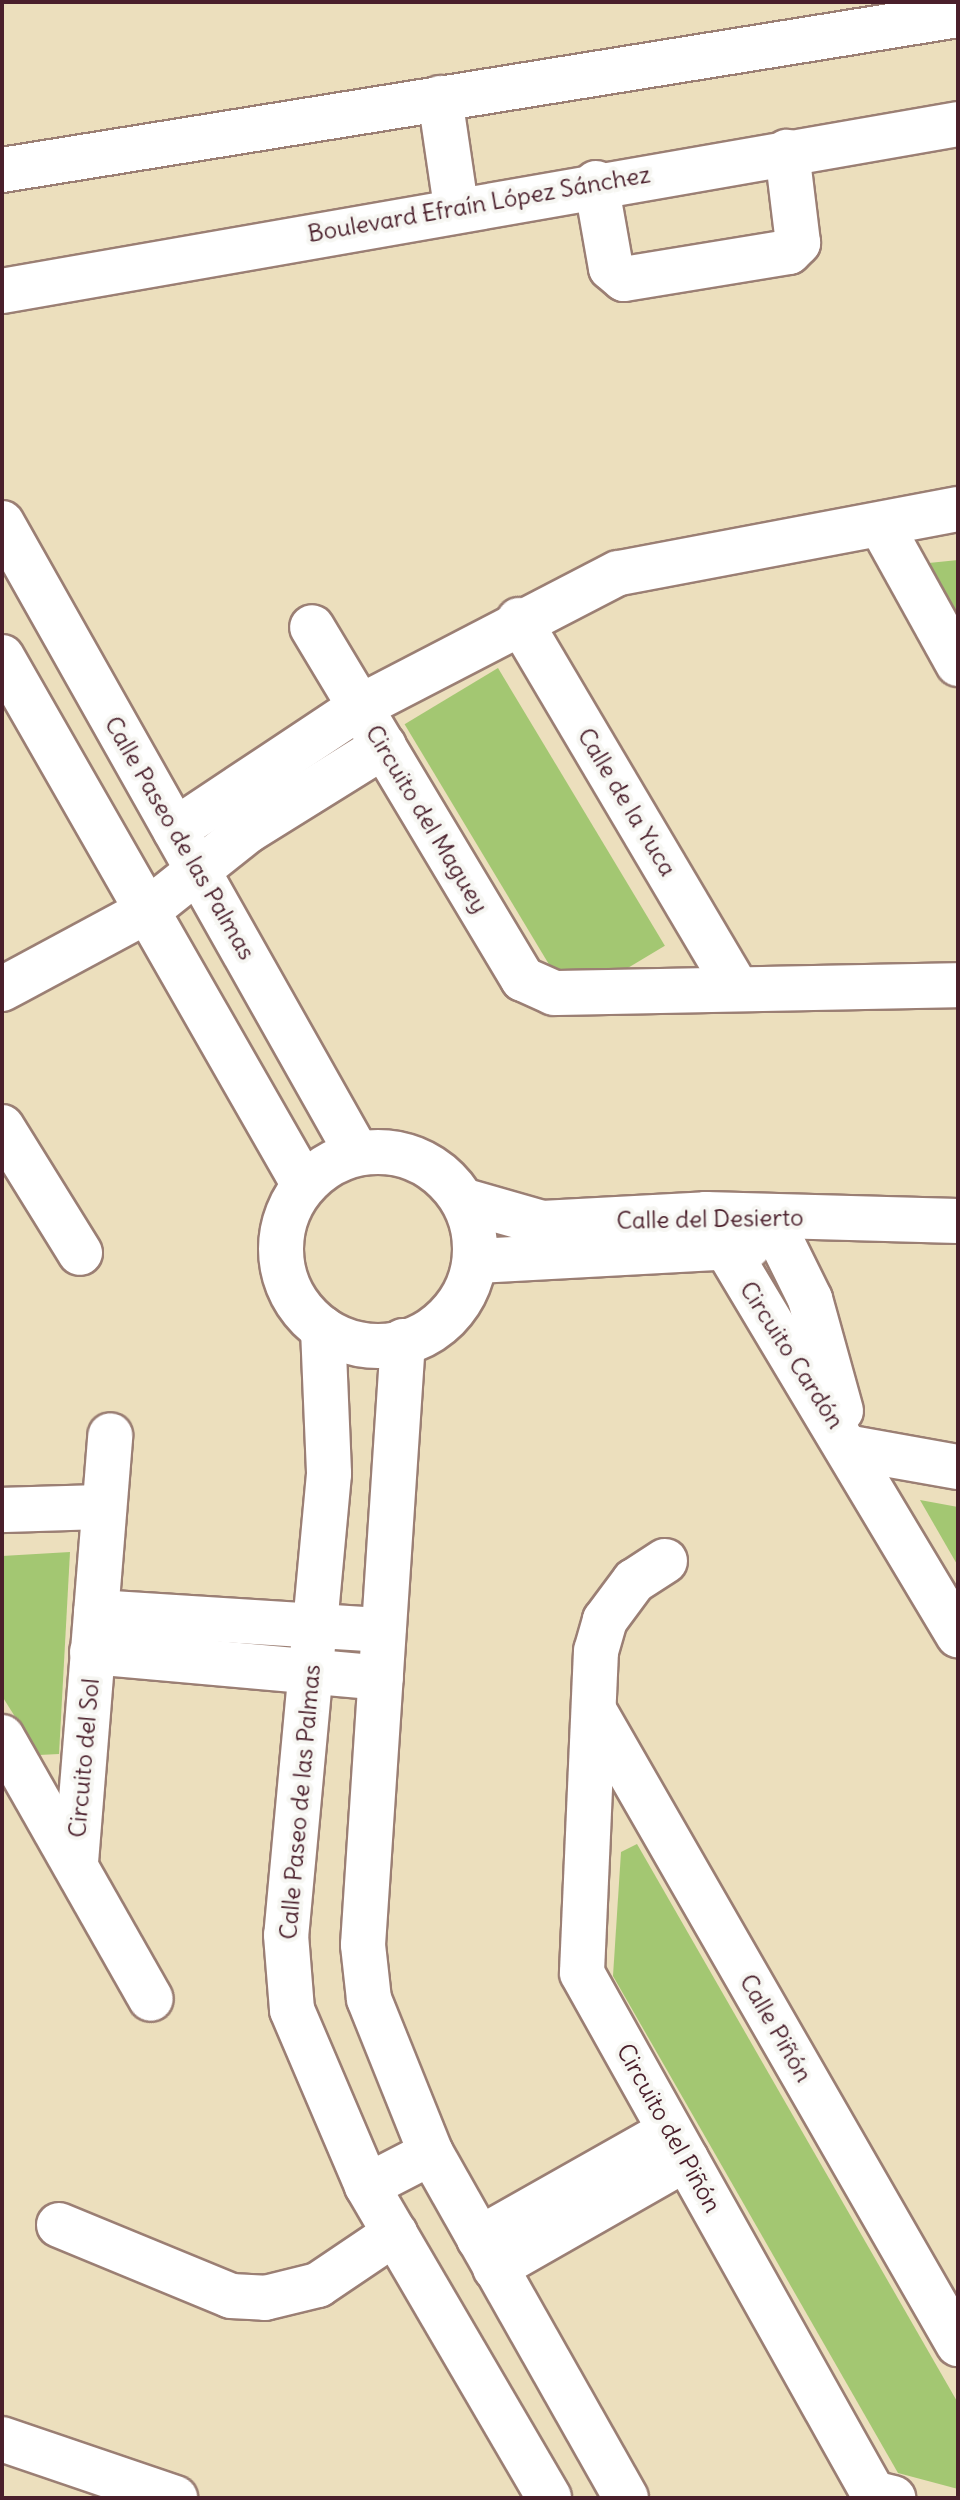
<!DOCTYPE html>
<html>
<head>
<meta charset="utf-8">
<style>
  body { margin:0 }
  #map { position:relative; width:960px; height:2500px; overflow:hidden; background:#ecdfbd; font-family:Delius,sans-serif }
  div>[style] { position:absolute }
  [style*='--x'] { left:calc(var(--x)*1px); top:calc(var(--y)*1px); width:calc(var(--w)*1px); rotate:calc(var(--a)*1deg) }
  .green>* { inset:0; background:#a3c772; transform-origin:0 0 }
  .roads { filter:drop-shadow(2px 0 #9b7f74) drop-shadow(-2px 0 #9b7f74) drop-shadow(0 2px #9b7f74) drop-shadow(0 -2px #9b7f74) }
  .minor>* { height:44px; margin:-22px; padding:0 22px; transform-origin:22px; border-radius:22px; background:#fff }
  .minor>.ring { margin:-22px; padding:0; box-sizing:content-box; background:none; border:44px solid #fff; border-radius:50% }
  span { translate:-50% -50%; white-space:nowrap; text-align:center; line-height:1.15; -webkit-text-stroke:8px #f6f6f2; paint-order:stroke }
  .street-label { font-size:24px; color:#4a1f2b }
  .frame { position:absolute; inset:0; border:4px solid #4a1f2b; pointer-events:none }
</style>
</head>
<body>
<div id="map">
  <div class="green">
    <i style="clip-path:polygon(958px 560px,958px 635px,919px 564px)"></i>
    <i style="left:498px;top:668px;width:324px;height:109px;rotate:59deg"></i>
    <i style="clip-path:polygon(920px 1500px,958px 1507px,958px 1566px)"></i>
    <i style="clip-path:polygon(70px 1552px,59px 1754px,39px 1755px,2px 1696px,2px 1556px)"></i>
    <i style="clip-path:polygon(637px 1844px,958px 2403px,958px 2489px,898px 2473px,613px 1976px,621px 1852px)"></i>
  </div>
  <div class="roads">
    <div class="minor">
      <i style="--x:440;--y:98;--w:109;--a:81.6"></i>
      <i style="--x:2;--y:170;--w:968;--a:-9.21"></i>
      <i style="--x:596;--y:183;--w:86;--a:80"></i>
      <i style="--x:611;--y:268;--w:17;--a:40"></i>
      <i style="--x:624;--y:279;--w:167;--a:-9.3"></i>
      <i style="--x:789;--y:252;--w:13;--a:-45"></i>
      <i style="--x:798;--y:243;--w:92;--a:-96.9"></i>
      <i style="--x:2;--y:291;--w:970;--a:-9.91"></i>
      <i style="--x:958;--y:509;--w:346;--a:169.3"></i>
      <i style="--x:618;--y:573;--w:291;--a:152.6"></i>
      <i style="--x:360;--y:707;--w:317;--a:59.1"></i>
      <i style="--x:523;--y:979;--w:34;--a:24"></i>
      <i style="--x:554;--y:993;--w:404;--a:-1.1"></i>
      <i style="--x:2;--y:523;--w:723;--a:60.6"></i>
      <i style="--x:881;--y:525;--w:159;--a:61"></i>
      <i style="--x:519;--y:620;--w:424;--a:59.4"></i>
      <i style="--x:2;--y:657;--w:608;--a:60.23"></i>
      <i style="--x:175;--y:830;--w:222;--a:-33.6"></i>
      <i style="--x:360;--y:707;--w:93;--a:-121"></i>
      <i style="--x:2;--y:989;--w:165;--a:-28.3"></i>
      <i style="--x:147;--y:911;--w:130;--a:-38.5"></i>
      <i style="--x:249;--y:830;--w:159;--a:-31.9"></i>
      <i style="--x:2;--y:1127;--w:148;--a:58.2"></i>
      <i class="ring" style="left:281px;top:1152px;width:150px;height:150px"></i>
      <i style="--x:465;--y:1201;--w:80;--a:15.9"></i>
      <i style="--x:542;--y:1223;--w:164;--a:-3.1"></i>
      <i style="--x:706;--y:1214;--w:252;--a:1.6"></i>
      <i style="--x:706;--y:1214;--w:491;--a:59.1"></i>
      <i style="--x:769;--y:1216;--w:93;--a:63.7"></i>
      <i style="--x:810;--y:1299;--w:116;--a:74.5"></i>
      <i style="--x:476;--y:1261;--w:273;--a:-3.1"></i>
      <i style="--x:323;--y:1329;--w:145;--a:87.6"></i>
      <i style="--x:329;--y:1474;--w:463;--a:95.3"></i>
      <i style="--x:286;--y:1935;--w:75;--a:85.4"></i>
      <i style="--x:292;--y:2010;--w:191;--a:66.9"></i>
      <i style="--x:367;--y:2186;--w:361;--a:59.7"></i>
      <i style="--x:403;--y:1341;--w:605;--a:93.79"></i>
      <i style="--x:363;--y:1945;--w:54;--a:83.7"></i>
      <i style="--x:369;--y:1999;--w:166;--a:68.1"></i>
      <i style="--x:431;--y:2153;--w:396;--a:60.5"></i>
      <i style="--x:851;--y:1448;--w:109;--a:10.1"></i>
      <i style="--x:2;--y:1510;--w:102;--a:-1.7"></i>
      <i style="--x:665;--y:1561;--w:37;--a:147"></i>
      <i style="--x:634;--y:1581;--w:49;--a:126.6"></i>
      <i style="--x:605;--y:1620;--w:32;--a:106"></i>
      <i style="--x:596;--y:1651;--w:322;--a:92.5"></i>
      <i style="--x:582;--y:1973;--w:596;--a:60.77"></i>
      <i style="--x:873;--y:2493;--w:21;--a:14"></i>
      <i style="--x:96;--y:1612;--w:288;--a:3.6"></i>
      <i style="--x:92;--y:1652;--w:290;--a:5.1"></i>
      <i style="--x:595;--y:1712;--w:729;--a:60.13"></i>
      <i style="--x:2;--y:1737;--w:301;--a:60.4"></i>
      <i style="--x:76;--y:1862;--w:428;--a:-85.4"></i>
      <i style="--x:367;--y:2186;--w:72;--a:-27.3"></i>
      <i style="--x:59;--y:2225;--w:186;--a:22.4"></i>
      <i style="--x:231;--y:2296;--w:34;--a:3"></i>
      <i style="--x:265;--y:2298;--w:55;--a:-13.8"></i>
      <i style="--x:318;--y:2285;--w:93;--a:-34"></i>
      <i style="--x:479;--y:2239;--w:219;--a:-29.5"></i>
      <i style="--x:495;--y:2268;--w:220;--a:-29.7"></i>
      <i style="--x:2;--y:2439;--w:183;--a:18.8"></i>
    </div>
  </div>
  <div class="street-label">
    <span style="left:479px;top:204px;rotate:-10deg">Boulevard Efraín López Sánchez</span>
    <span style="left:627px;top:802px;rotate:59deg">Calle de la Yuca</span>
    <span style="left:427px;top:819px;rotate:59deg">Circuito del Maguey</span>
    <span style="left:180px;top:838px;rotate:60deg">Calle Paseo de las Palmas</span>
    <span style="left:710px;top:1219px;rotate:-1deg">Calle del Desierto</span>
    <span style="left:792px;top:1355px;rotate:57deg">Circuito Cardón</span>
    <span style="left:84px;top:1758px;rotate:-85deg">Circuito del Sol</span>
    <span style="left:300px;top:1802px;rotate:-85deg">Calle Paseo de las Palmas</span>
    <span style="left:776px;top:2028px;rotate:60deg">Calle Piñón</span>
    <span style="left:669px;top:2128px;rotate:61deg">Circuito del Piñón</span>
  </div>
  <div class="frame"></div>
</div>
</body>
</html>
